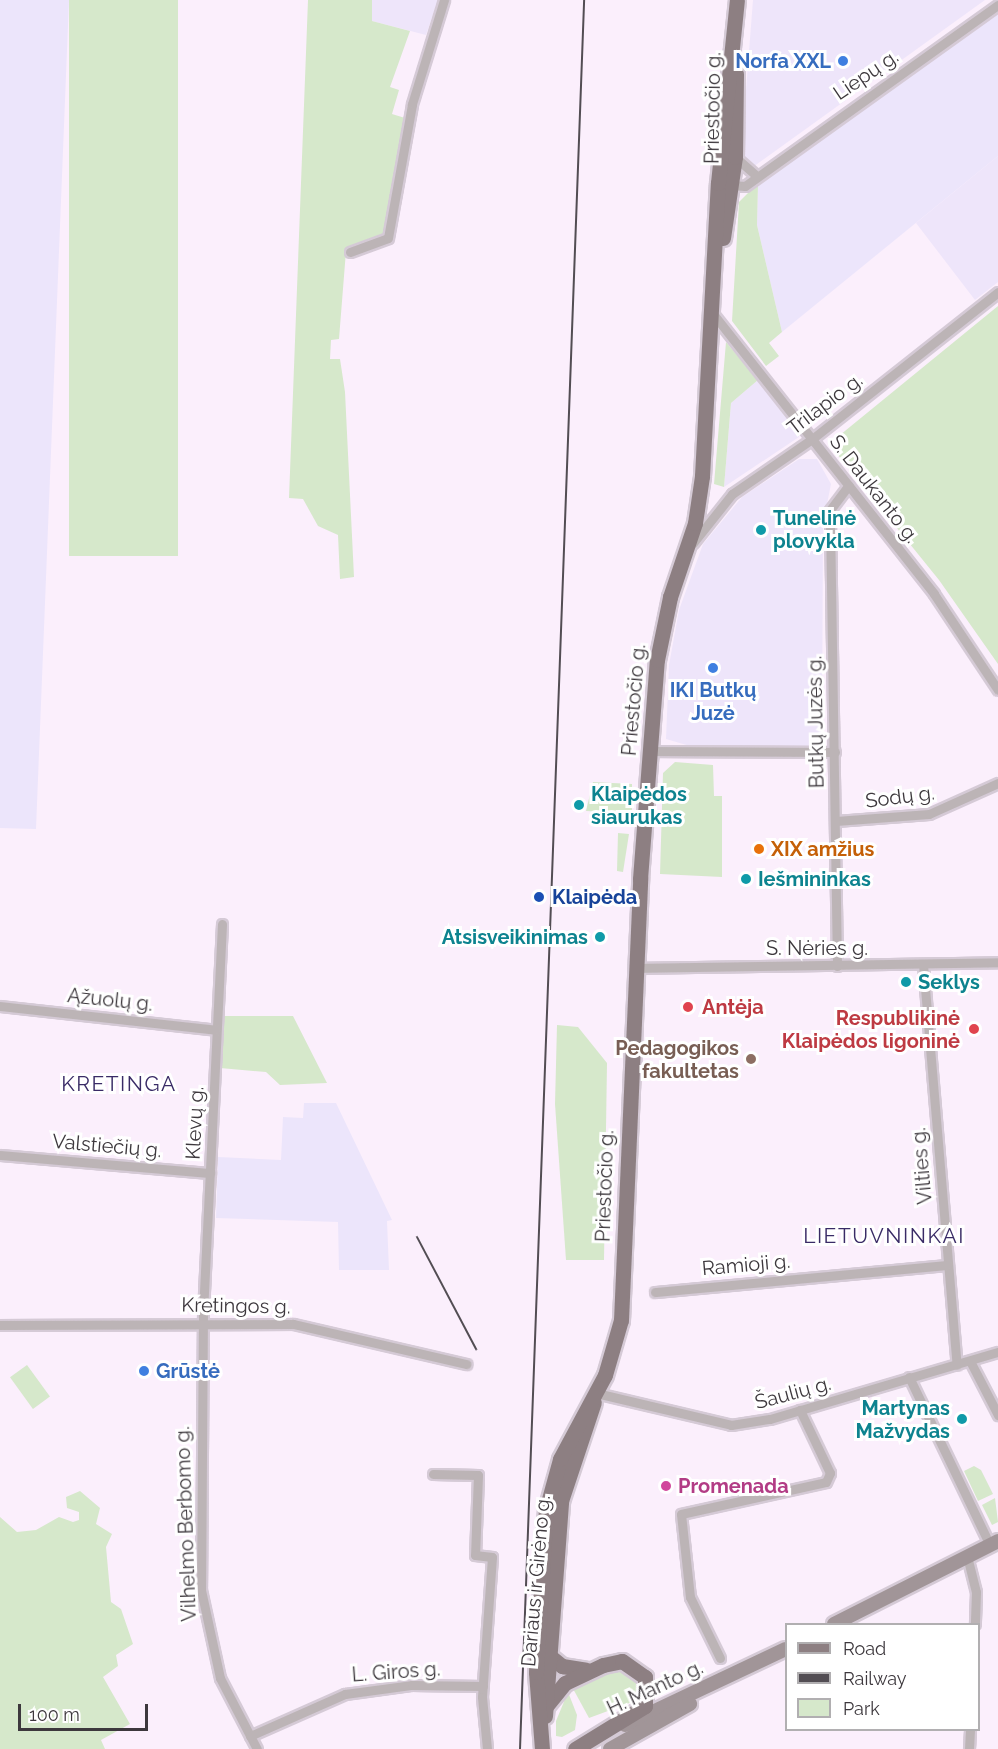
<!DOCTYPE html>
<html>
<head>
<meta charset="utf-8">
<style>
  body { margin:0 }
  #map { position:relative; width:998px; height:1749px; overflow:hidden; background:#fbeffc; font-family:Raleway,sans-serif }
  div>[style] { position:absolute }
  [style*='--x'] { left:calc(var(--x)*1px); top:calc(var(--y)*1px); width:calc(var(--w)*1px); rotate:calc(var(--a)*1deg) }
  .commercial>* { inset:0; background:#eee5fa }
  .industrial>* { inset:0; background:#ece5fb }
  .green>* { inset:0; background:#d6e8cb; transform-origin:0 0 }
  .roads { filter:drop-shadow(2px 0 #d5cad6) drop-shadow(-2px 0 #d5cad6) drop-shadow(0 2px #d5cad6) drop-shadow(0 -2px #d5cad6) }
  .street>* { height:9px; margin:-4.5px; padding:0 4.5px; transform-origin:4.5px; border-radius:4.5px; background:#bcb4b6 }
  .secondary>* { height:14px; margin:-7px; padding:0 7px; transform-origin:7px; border-radius:7px; background:#a19598 }
  .primary>* { height:15px; margin:-7.5px; padding:0 7.5px; transform-origin:7.5px; border-radius:7.5px; background:#8d7f82 }
  .rail>* { height:2px; margin:-1px; padding:0 1px; transform-origin:1px; border-radius:1px; background:#524d53 }
  .dots>* { width:16px; height:16px; translate:-50% -50%; box-sizing:border-box; border:3px solid #fff; border-radius:50% }
  span { translate:-50% -50%; white-space:nowrap; text-align:center; line-height:1.15; -webkit-text-stroke:6px #fff; paint-order:stroke }
  .shop-label { font-size:20px; color:#366cbe; font-weight:700 }
  .right { translate:-100% -50%; text-align:right }
  .left { translate:0 -50%; text-align:left }
  .street-label { font-size:20px; color:#3d383d }
  .culture-label { font-size:20px; color:#0d838f; font-weight:700 }
  .food-label { font-size:20px; color:#c56008; font-weight:700 }
  .transit-label { font-size:20px; color:#164399; font-weight:700 }
  .health-label { font-size:20px; color:#be3a42; font-weight:700 }
  .education-label { font-size:20px; color:#785e54; font-weight:700 }
  .hotel-label { font-size:20px; color:#b23c85; font-weight:700 }
  .neighbourhood-label { font-size:21px; color:#392b66; letter-spacing:1.5px }
  .legend { position:absolute; left:785px; top:1623px; width:195px; height:108px; box-sizing:border-box; background:#fff; border:2px solid #b1afb1; margin:0; padding:8px 10px; list-style:none; font-size:18px; color:#3d383d }
  .legend li { display:flex; align-items:center; gap:12px; height:30px }
  .legend b { width:30px; border:2px solid #b1afb1 }
  .scale { position:absolute; left:18px; top:1704px; width:130px; height:27px; box-sizing:border-box; border:3px solid #3d383d; border-top:0; padding-left:8px; font-size:18px; line-height:21px; white-space:nowrap; color:#3d383d; -webkit-text-stroke:4px #fff; paint-order:stroke }
</style>
</head>
<body>
<div id="map">
  <div class="commercial">
    <i style="clip-path:polygon(372px 0,438px 0,426px 35px,372px 21px)"></i>
    <i style="clip-path:polygon(753px 0,985px 0,753px 167px,741px 155px)"></i>
    <i style="clip-path:polygon(998px 156px,998px 282px,975px 300px,916px 223px)"></i>
    <i style="clip-path:polygon(758px 380px,798px 428px,799px 437px,724px 487px,731px 403px)"></i>
    <i style="clip-path:polygon(799px 459px,817px 459px,831px 484px,823px 524px,822px 740px,811px 747px,690px 746px,666px 739px,669px 665px,679px 610px,703px 544px,742px 497px)"></i>
  </div>
  <div class="industrial">
    <i style="clip-path:polygon(0 0,69px 0,36px 829px,0 828px)"></i>
    <i style="clip-path:polygon(998px 12px,998px 156px,782px 332px,757px 225px,758px 184px)"></i>
    <i style="clip-path:polygon(304px 1103px,336px 1103px,392px 1220px,387px 1221px,389px 1270px,339px 1270px,338px 1222px,216px 1218px,218px 1157px,281px 1160px,283px 1117px,303px 1118px)"></i>
  </div>
  <div class="green">
    <i style="left:69px;top:0;width:109px;height:556px"></i>
    <i style="clip-path:polygon(308px 0,372px 0,372px 21px,410px 31px,390px 87px,399px 90px,392px 114px,405px 118px,384px 233px,346px 251px,339px 339px,331px 340px,330px 359px,340px 359px,345px 392px,354px 577px,340px 579px,338px 535px,318px 526px,303px 499px,289px 498px)"></i>
    <i style="clip-path:polygon(772px 169px,774px 174px,758px 185px,757px 225px,782px 332px,769px 343px,779px 356px,766px 366px,732px 321px,739px 202px)"></i>
    <i style="clip-path:polygon(998px 306px,998px 664px,939px 580px,829px 444px)"></i>
    <i style="clip-path:polygon(726px 342px,758px 380px,731px 403px,724px 487px,714px 484px)"></i>
    <i style="clip-path:polygon(675px 762px,713px 765px,714px 796px,722px 796px,722px 877px,660px 874px,663px 773px)"></i>
    <i style="clip-path:polygon(593px 782px,632px 784px,632px 813px,586px 811px)"></i>
    <i style="clip-path:polygon(618px 833px,629px 834px,623px 872px,617px 871px)"></i>
    <i style="clip-path:polygon(222px 1016px,293px 1016px,327px 1083px,280px 1085px,266px 1072px,220px 1068px)"></i>
    <i style="clip-path:polygon(557px 1025px,578px 1027px,607px 1063px,604px 1260px,566px 1260px,555px 1104px)"></i>
    <i style="left:27px;top:1365px;width:39px;height:21px;rotate:54deg"></i>
    <i style="clip-path:polygon(974px 1466px,981px 1470px,993px 1494px,978px 1501px,964px 1471px)"></i>
    <i style="clip-path:polygon(80px 1491px,100px 1508px,96px 1524px,112px 1534px,106px 1547px,111px 1602px,121px 1609px,133px 1644px,116px 1655px,118px 1666px,103px 1677px,130px 1724px,101px 1740px,105px 1749px,0 1749px,0 1517px,17px 1532px,36px 1530px,59px 1517px,73px 1522px,79px 1520px,79px 1512px,67px 1508px,66px 1497px)"></i>
    <i style="clip-path:polygon(995px 1498px,998px 1522px,992px 1525px,982px 1505px)"></i>
    <i style="clip-path:polygon(623px 1667px,635px 1673px,643px 1698px,589px 1718px,571px 1685px)"></i>
    <i style="clip-path:polygon(568px 1692px,577px 1715px,575px 1730px,562px 1737px,556px 1736px,556px 1721px)"></i>
  </div>
  <div class="roads">
    <div class="street">
      <i style="--x:735;--y:157;--w:29;--a:41"></i>
      <i style="--x:732;--y:185;--w:13;--a:4"></i>
      <i style="--x:745;--y:186;--w:311;--a:-35.6"></i>
      <i style="--x:350;--y:252;--w:40;--a:-20.2"></i>
      <i style="--x:388;--y:238;--w:136;--a:-79.8"></i>
      <i style="--x:412;--y:104;--w:109;--a:-72.9"></i>
      <i style="--x:714;--y:315;--w:355;--a:51.7"></i>
      <i style="--x:934;--y:594;--w:115;--a:56.3"></i>
      <i style="--x:693;--y:543;--w:63;--a:-51.5"></i>
      <i style="--x:732;--y:494;--w:97;--a:-34.5"></i>
      <i style="--x:812;--y:439;--w:237;--a:-38.3"></i>
      <i style="--x:649;--y:751;--w:186;--a:0.3"></i>
      <i style="--x:836;--y:821;--w:93;--a:-4.3"></i>
      <i style="--x:929;--y:814;--w:76;--a:-24.2"></i>
      <i style="--x:222;--y:924;--w:387;--a:92.8"></i>
      <i style="--x:203;--y:1311;--w:279;--a:90.4"></i>
      <i style="--x:201;--y:1590;--w:90;--a:77.8"></i>
      <i style="--x:220;--y:1678;--w:80;--a:62.5"></i>
      <i style="--x:923;--y:964;--w:402;--a:85.2"></i>
      <i style="--x:837;--y:966;--w:456;--a:-90.9"></i>
      <i style="--x:830;--y:510;--w:31;--a:-53"></i>
      <i style="--x:635;--y:968;--w:363;--a:-0.9"></i>
      <i style="--x:0;--y:1006;--w:217;--a:6.3"></i>
      <i style="--x:0;--y:1155;--w:211;--a:4.9"></i>
      <i style="--x:655;--y:1292;--w:294;--a:-5.3"></i>
      <i style="--x:0;--y:1325;--w:293;--a:-0.2"></i>
      <i style="--x:293;--y:1324;--w:178;--a:13"></i>
      <i style="--x:970;--y:1361;--w:61;--a:62.6"></i>
      <i style="--x:909;--y:1377;--w:187;--a:64.3"></i>
      <i style="--x:596;--y:1393;--w:139;--a:13.3"></i>
      <i style="--x:731;--y:1425;--w:39;--a:-9"></i>
      <i style="--x:770;--y:1419;--w:238;--a:-16.4"></i>
      <i style="--x:433;--y:1474;--w:45;--a:1.3"></i>
      <i style="--x:478;--y:1475;--w:80;--a:92.1"></i>
      <i style="--x:475;--y:1555;--w:17;--a:7"></i>
      <i style="--x:492;--y:1557;--w:140;--a:94.1"></i>
      <i style="--x:482;--y:1697;--w:52;--a:84.5"></i>
      <i style="--x:967;--y:1556;--w:37;--a:76"></i>
      <i style="--x:976;--y:1592;--w:32;--a:92"></i>
      <i style="--x:720;--y:1658;--w:68;--a:-116.2"></i>
      <i style="--x:690;--y:1597;--w:83;--a:-96.2"></i>
      <i style="--x:681;--y:1514;--w:148;--a:-12.4"></i>
      <i style="--x:826;--y:1482;--w:10;--a:-66"></i>
      <i style="--x:830;--y:1473;--w:70;--a:-115.5"></i>
      <i style="--x:250;--y:1736;--w:104;--a:-23.9"></i>
      <i style="--x:345;--y:1694;--w:68;--a:-7.7"></i>
      <i style="--x:412;--y:1685;--w:71;--a:0.8"></i>
      <i style="--x:969;--y:1749;--w:19;--a:-87"></i>
    </div>
    <div class="secondary">
      <i style="--x:834;--y:1624;--w:184;--a:-26.8"></i>
      <i style="--x:625;--y:1725;--w:178;--a:-25.3"></i>
      <i style="--x:610;--y:1749;--w:92;--a:-29.4"></i>
    </div>
    <div class="primary">
      <i style="--x:723;--y:238;--w:82;--a:-81.6"></i>
      <i style="--x:735;--y:157;--w:83;--a:-89.3"></i>
      <i style="--x:546;--y:1653;--w:21;--a:39"></i>
      <i style="--x:562;--y:1666;--w:24;--a:9"></i>
      <i style="--x:547;--y:1705;--w:28;--a:-51"></i>
      <i style="--x:565;--y:1683;--w:42;--a:-25.3"></i>
      <i style="--x:603;--y:1665;--w:19;--a:-12"></i>
      <i style="--x:622;--y:1661;--w:28;--a:35"></i>
      <i style="--x:645;--y:1677;--w:29;--a:90"></i>
      <i style="--x:645;--y:1706;--w:82;--a:148.4"></i>
      <i style="--x:545;--y:1716;--w:216;--a:-85.7"></i>
      <i style="--x:561;--y:1501;--w:104;--a:-71.6"></i>
      <i style="--x:542;--y:1749;--w:77;--a:-94.5"></i>
      <i style="--x:536;--y:1672;--w:162;--a:-86.5"></i>
      <i style="--x:546;--y:1510;--w:53;--a:-74.6"></i>
      <i style="--x:560;--y:1459;--w:95;--a:-61.8"></i>
      <i style="--x:605;--y:1375;--w:57;--a:-73.8"></i>
      <i style="--x:621;--y:1320;--w:441;--a:-87.5"></i>
      <i style="--x:640;--y:879;--w:220;--a:-85.6"></i>
      <i style="--x:657;--y:660;--w:64;--a:-78.3"></i>
      <i style="--x:670;--y:597;--w:78;--a:-71.3"></i>
      <i style="--x:695;--y:523;--w:48;--a:-81.5"></i>
      <i style="--x:702;--y:476;--w:293;--a:-86.9"></i>
      <i style="--x:718;--y:183;--w:184;--a:-84.1"></i>
    </div>
  </div>
  <div class="rail">
    <i style="--x:417;--y:1237;--w:127;--a:62.2"></i>
    <i style="--x:520;--y:1749;--w:1750;--a:-87.9"></i>
  </div>
  <div class="dots">
    <i style="left:843px;top:61px;background:#3f7fe0"></i>
    <i style="left:761px;top:530px;background:#0f9aa8"></i>
    <i style="left:713px;top:668px;background:#3f7fe0"></i>
    <i style="left:579px;top:805px;background:#0f9aa8"></i>
    <i style="left:759px;top:849px;background:#e8710a"></i>
    <i style="left:746px;top:879px;background:#0f9aa8"></i>
    <i style="left:539px;top:897px;background:#1a4fb4"></i>
    <i style="left:600px;top:937px;background:#0f9aa8"></i>
    <i style="left:906px;top:982px;background:#0f9aa8"></i>
    <i style="left:688px;top:1007px;background:#e0444e"></i>
    <i style="left:974px;top:1029px;background:#e0444e"></i>
    <i style="left:751px;top:1059px;background:#8d6e63"></i>
    <i style="left:144px;top:1371px;background:#3f7fe0"></i>
    <i style="left:962px;top:1419px;background:#0f9aa8"></i>
    <i style="left:666px;top:1486px;background:#d1479c"></i>
  </div>
  <div class="shop-label">
    <span class="right" style="left:831px;top:61px">Norfa XXL</span>
    <span style="left:713px;top:702px">IKI Butkų<br>Juzė</span>
    <span class="left" style="left:156px;top:1371px">Grūstė</span>
  </div>
  <div class="street-label">
    <span style="left:866px;top:75px;rotate:-34deg">Liepų g.</span>
    <span style="left:713px;top:108px;rotate:-89deg">Priestočio g.</span>
    <span style="left:825px;top:404px;rotate:-37deg">Trilapio g.</span>
    <span style="left:874px;top:489px;rotate:52deg">S. Daukanto g.</span>
    <span style="left:634px;top:700px;rotate:-85deg">Priestočio g.</span>
    <span style="left:816px;top:722px;rotate:-91deg">Butkų Juzės g.</span>
    <span style="left:900px;top:797px;rotate:-7deg">Sodų g.</span>
    <span style="left:817px;top:948px">S. Nėries g.</span>
    <span style="left:110px;top:1000px;rotate:6deg">Ąžuolų g.</span>
    <span style="left:195px;top:1123px;rotate:-87deg">Klevų g.</span>
    <span style="left:107px;top:1146px;rotate:5deg">Valstiečių g.</span>
    <span style="left:922px;top:1166px;rotate:-95deg">Vilties g.</span>
    <span style="left:605px;top:1186px;rotate:-88deg">Priestočio g.</span>
    <span style="left:746px;top:1265px;rotate:-5deg">Ramioji g.</span>
    <span style="left:236px;top:1306px;rotate:1deg">Kretingos g.</span>
    <span style="left:793px;top:1393px;rotate:-15deg">Šaulių g.</span>
    <span style="left:186px;top:1524px;rotate:-92deg">Vilhelmo Berbomo g.</span>
    <span style="left:536px;top:1581px;rotate:-85deg">Dariaus ir Girėno g.</span>
    <span style="left:396px;top:1672px;rotate:-4deg">L. Giros g.</span>
    <span style="left:655px;top:1688px;rotate:-25deg">H. Manto g.</span>
  </div>
  <div class="culture-label">
    <span class="left" style="left:773px;top:530px">Tunelinė<br>plovykla</span>
    <span class="left" style="left:591px;top:806px">Klaipėdos<br>siaurukas</span>
    <span class="left" style="left:758px;top:879px">Iešmininkas</span>
    <span class="right" style="left:588px;top:937px">Atsisveikinimas</span>
    <span class="left" style="left:918px;top:982px">Seklys</span>
    <span class="right" style="left:950px;top:1420px">Martynas<br>Mažvydas</span>
  </div>
  <div class="food-label">
    <span class="left" style="left:771px;top:849px">XIX amžius</span>
  </div>
  <div class="transit-label">
    <span class="left" style="left:552px;top:897px">Klaipėda</span>
  </div>
  <div class="health-label">
    <span class="left" style="left:702px;top:1007px">Antėja</span>
    <span class="right" style="left:960px;top:1030px">Respublikinė<br>Klaipėdos ligoninė</span>
  </div>
  <div class="education-label">
    <span class="right" style="left:739px;top:1060px">Pedagogikos<br>fakultetas</span>
  </div>
  <div class="hotel-label">
    <span class="left" style="left:678px;top:1486px">Promenada</span>
  </div>
  <div class="neighbourhood-label">
    <span style="left:119px;top:1084px">KRETINGA</span>
    <span style="left:884px;top:1236px">LIETUVNINKAI</span>
  </div>
  <ul class="legend">
  <li><b style="height:8px;background:#8d7f82"></b>Road</li>
  <li><b style="height:8px;background:#524d53"></b>Railway</li>
  <li><b style="height:16px;background:#d6e8cb"></b>Park</li>
  </ul>
  <div class="scale">100 m</div>
</div>
</body>
</html>
